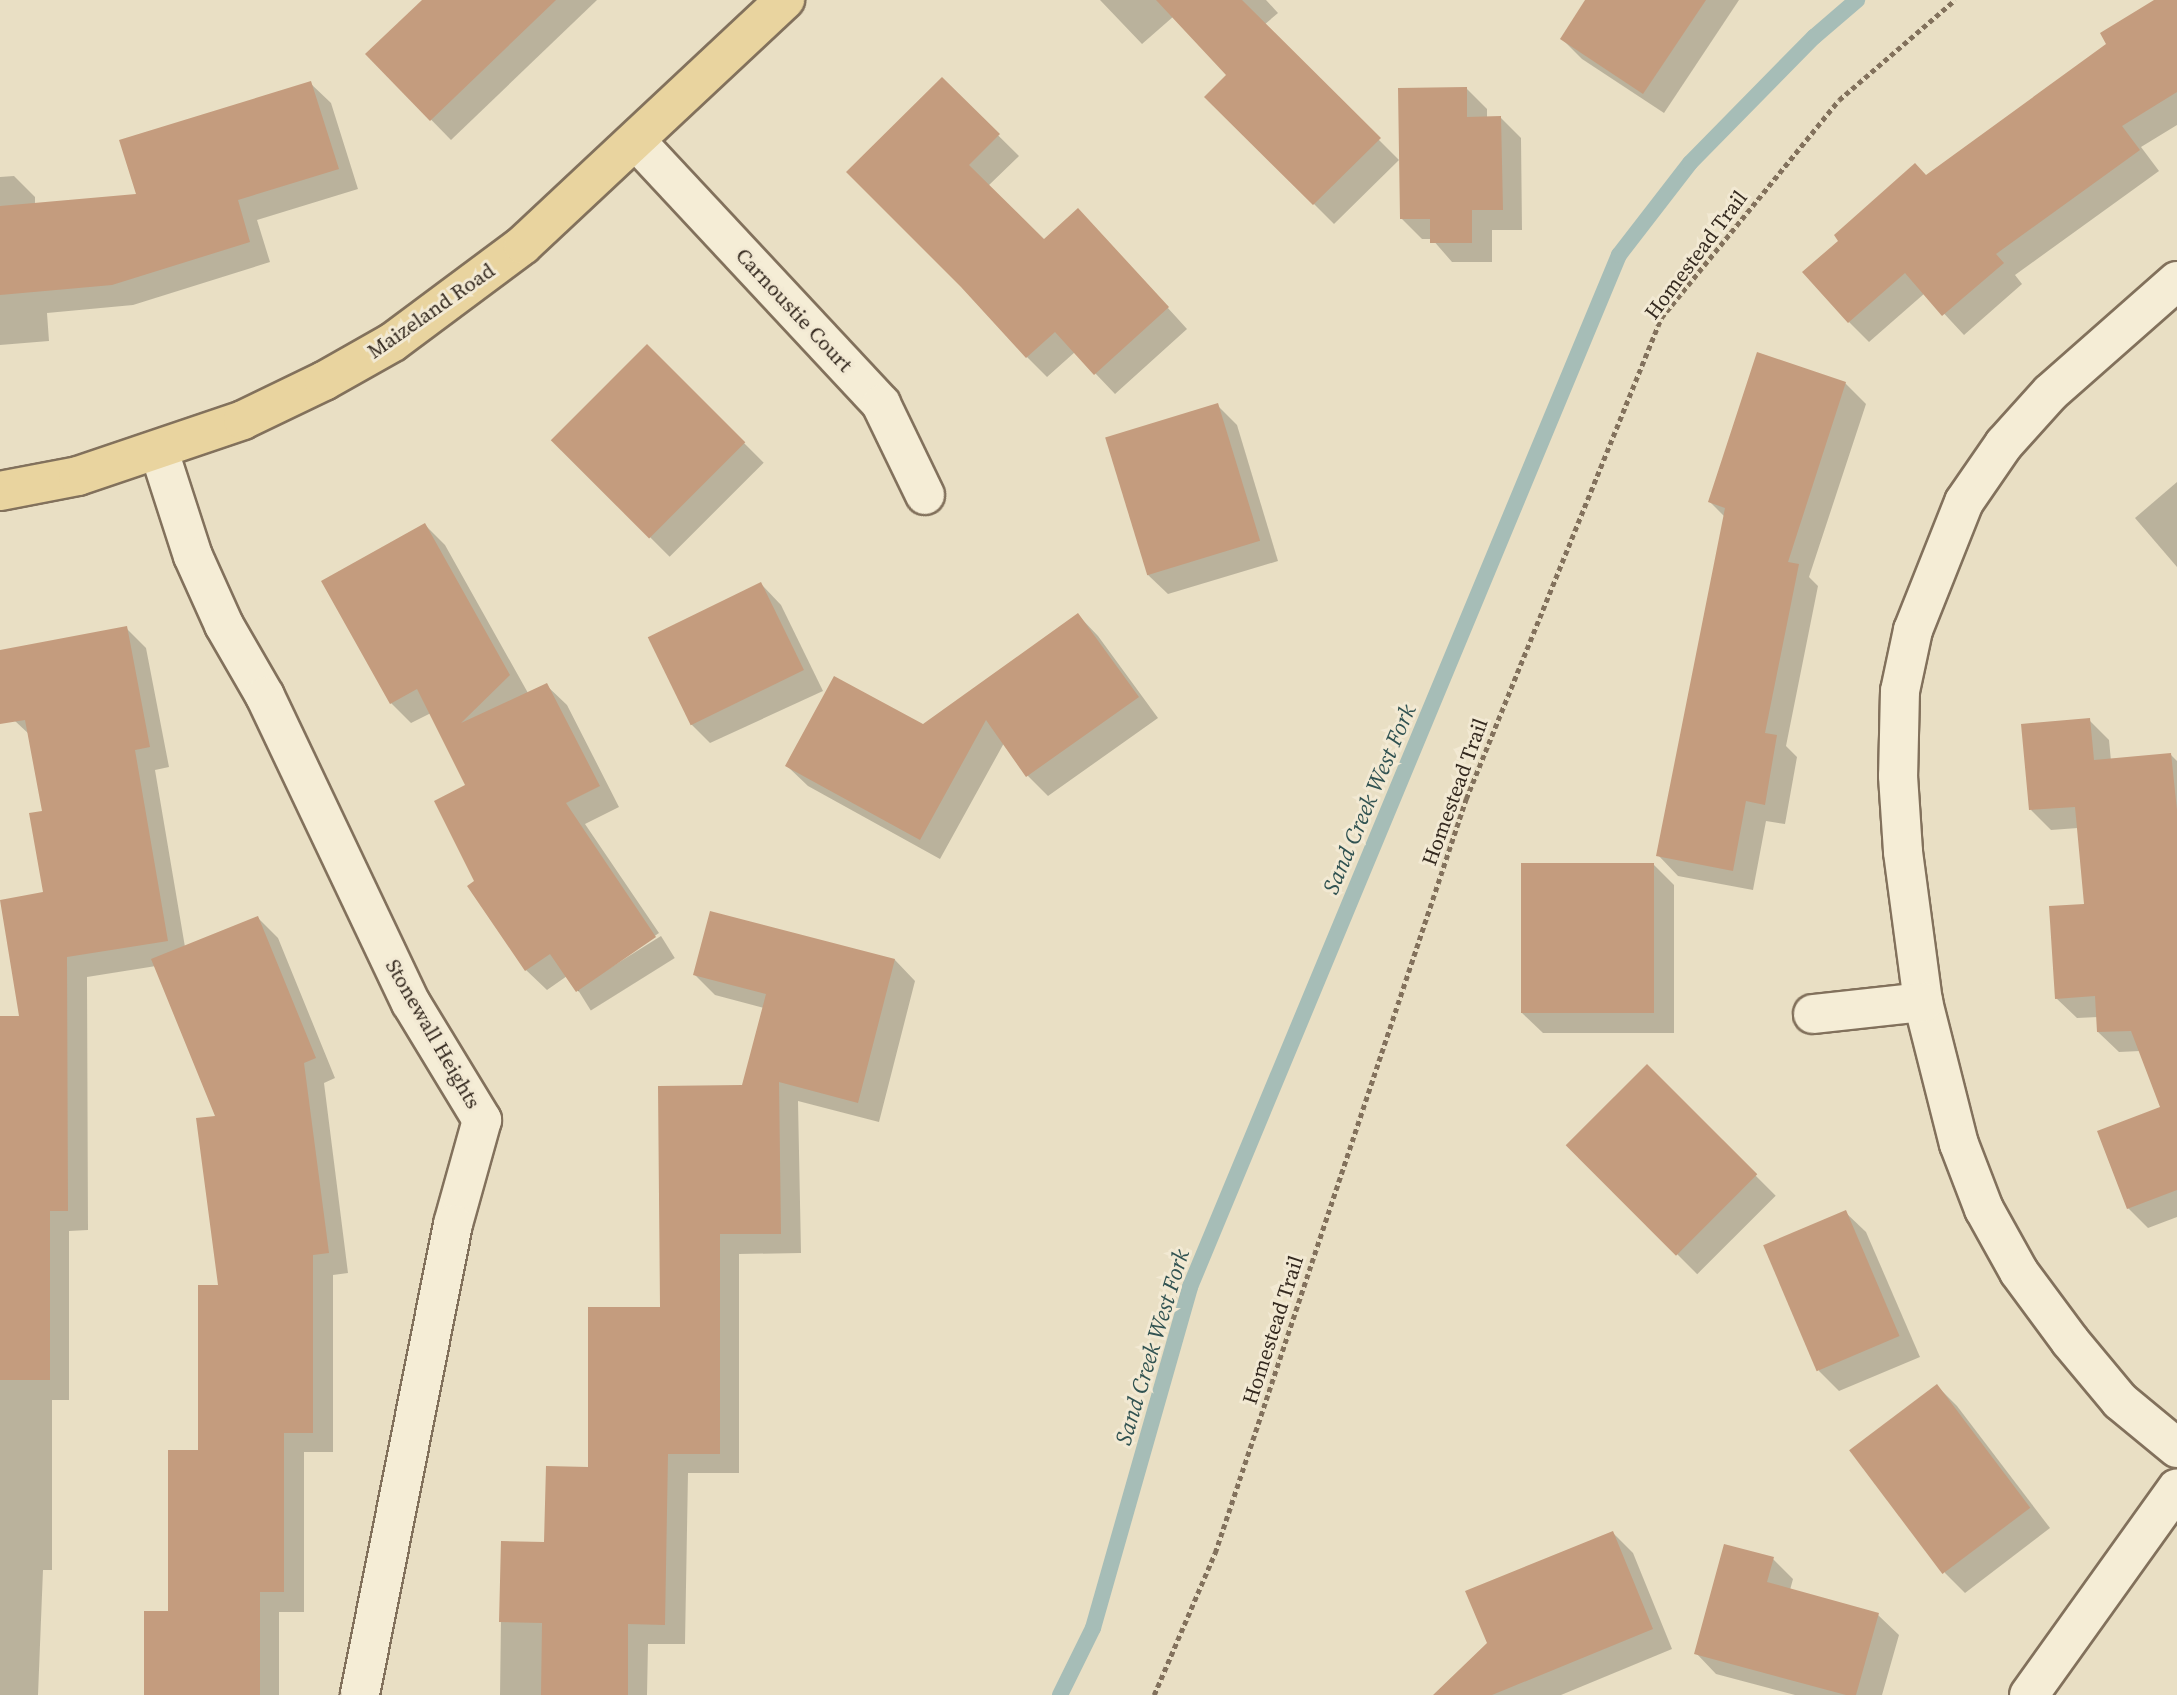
<!DOCTYPE html>
<html>
<head>
<meta charset="utf-8">
<style>
  body { margin:0 }
  #map { position:relative; width:2177px; height:1695px; overflow:hidden; background:#e9dfc4; font-family:"Source Serif 4",serif }
  div>[style] { position:absolute }
  [style*='--x'] { left:calc(var(--x)*1px); top:calc(var(--y)*1px); width:calc(var(--w)*1px); rotate:calc(var(--a)*1deg) }
  .shadow>* { inset:0; background:#0003; transform-origin:0 0 }
  .stream>* { height:16px; margin:-8px; padding:0 8px; transform-origin:8px; border-radius:8px; background:#a6bdb7 }
  .building>* { inset:0; background:#c49c7e; transform-origin:0 0 }
  .path>* { height:4.5px; margin-top:-2.25px; transform-origin:0; background:repeating-linear-gradient(90deg,#82715c 0 5px,transparent 0 8.5px) }
  .roads { filter:drop-shadow(2px 0 #82715c) drop-shadow(-2px 0 #82715c) drop-shadow(0 2px #82715c) drop-shadow(0 -2px #82715c) }
  .minor>* { height:38px; margin:-19px; padding:0 19px; transform-origin:19px; border-radius:19px; background:#f5edd6 }
  .major>* { height:38px; margin:-19px; padding:0 19px; transform-origin:19px; border-radius:19px; background:#e9d49f }
  span { translate:-50% -50%; white-space:nowrap; text-align:center; line-height:1.15; -webkit-text-stroke:6px #f2e9d3; paint-order:stroke }
  .street-label { font-size:21px; color:#34291f }
  .water-label { font-size:23px; color:#305251; font-style:italic }
</style>
</head>
<body>
<div id="map">
  <div class="shadow">
    <i style="clip-path:polygon(424px 0,597px 0,451px 140px,367px 54px)"></i>
    <i style="clip-path:polygon(1100px 0,1266px 0,1278px 13px,1264px 25px,1399px 160px,1334px 224px,1207px 97px,1228px 75px,1174px 16px,1142px 44px)"></i>
    <i style="clip-path:polygon(1588px 0,1739px 0,1664px 113px,1582px 59px,1562px 39px)"></i>
    <i style="clip-path:polygon(2158px 0,2177px 0,2177px 125px,2141px 147px,2159px 171px,2015px 275px,2022px 284px,1964px 335px,1925px 293px,1869px 342px,1849px 322px,1927px 177px,2108px 44px)"></i>
    <i style="clip-path:polygon(942px 80px,1019px 156px,988px 186px,1044px 242px,1098px 231px,1187px 329px,1115px 394px,1075px 352px,1047px 377px,1027px 357px)"></i>
    <i style="clip-path:polygon(310px 83px,331px 103px,358px 189px,257px 220px,270px 262px,133px 305px,47px 313px,49px 341px,0 345px,0 177px,14px 176px,35px 197px,35px 205px,139px 196px)"></i>
    <i style="clip-path:polygon(1467px 89px,1487px 109px,1487px 118px,1501px 118px,1521px 138px,1522px 230px,1492px 230px,1492px 262px,1452px 262px,1432px 239px,1422px 239px,1401px 218px)"></i>
    <i style="left:647px;top:346px;width:165px;height:133px;rotate:45deg"></i>
    <i style="clip-path:polygon(1845px 383px,1866px 404px,1809px 577px,1818px 586px,1786px 746px,1797px 757px,1785px 824px,1766px 821px,1753px 890px,1678px 876px,1658px 855px,1725px 517px,1710px 502px)"></i>
    <i style="clip-path:polygon(1217px 405px,1237px 425px,1278px 561px,1168px 594px,1147px 574px)"></i>
    <i style="clip-path:polygon(2177px 482px,2177px 567px,2135px 518px)"></i>
    <i style="clip-path:polygon(425px 525px,445px 545px,528px 693px,546px 685px,567px 705px,619px 807px,585px 824px,659px 933px,579px 988px,579px 992px,567px 976px,547px 990px,526px 970px,476px 881px,467px 786px,431px 713px,411px 723px,391px 703px)"></i>
    <i style="clip-path:polygon(761px 584px,781px 605px,823px 691px,710px 743px,690px 723px)"></i>
    <i style="clip-path:polygon(1078px 615px,1098px 636px,1158px 718px,1048px 796px,1028px 776px,1004px 743px,940px 859px,808px 786px,787px 766px,923px 726px)"></i>
    <i style="clip-path:polygon(126px 628px,146px 648px,169px 767px,155px 770px,185px 947px,258px 918px,278px 938px,335px 1078px,324px 1083px,348px 1273px,333px 1275px,333px 1452px,304px 1452px,304px 1612px,279px 1612px,279px 1695px,145px 1695px,170px 1613px,200px 1452px,220px 1286px,218px 1117px,156px 966px,87px 977px,88px 1230px,69px 1231px,69px 1400px,52px 1400px,52px 1570px,43px 1570px,38px 1695px,0 1695px,0 1018px,21px 1018px,45px 894px,44px 812px,30px 735px,15px 721px)"></i>
    <i style="clip-path:polygon(2089px 720px,2109px 740px,2111px 761px,2171px 755px,2177px 761px,2177px 1217px,2148px 1228px,2128px 1208px,2162px 1108px,2140px 1051px,2119px 1052px,2098px 1032px,2098px 1017px,2077px 1018px,2056px 998px,2086px 906px,2078px 828px,2051px 830px,2031px 810px)"></i>
    <i style="clip-path:polygon(1654px 865px,1674px 885px,1674px 1033px,1543px 1033px,1522px 1013px)"></i>
    <i style="left:661px;top:936px;width:26px;height:99px;rotate:58deg"></i>
    <i style="clip-path:polygon(895px 960px,915px 981px,879px 1122px,798px 1101px,801px 1253px,739px 1254px,739px 1473px,688px 1473px,685px 1644px,648px 1644px,647px 1695px,500px 1695px,502px 1543px,546px 1544px,590px 1469px,662px 1309px,744px 1087px,764px 1008px,715px 995px,695px 975px)"></i>
    <i style="left:1647px;top:1067px;width:182px;height:111px;rotate:45deg"></i>
    <i style="clip-path:polygon(1845px 1212px,1866px 1232px,1920px 1357px,1839px 1391px,1819px 1371px)"></i>
    <i style="clip-path:polygon(1937px 1386px,1957px 1406px,2050px 1528px,1965px 1593px,1945px 1573px)"></i>
    <i style="clip-path:polygon(1613px 1533px,1633px 1553px,1672px 1649px,1561px 1695px,1436px 1695px)"></i>
    <i style="clip-path:polygon(1773px 1559px,1793px 1579px,1790px 1590px,1878px 1615px,1899px 1635px,1882px 1695px,1795px 1695px,1716px 1674px,1696px 1653px)"></i>
  </div>
  <div class="stream">
    <i style="--x:1060;--y:1695;--w:75;--a:-63.8"></i>
    <i style="--x:1093;--y:1628;--w:355;--a:-74.1"></i>
    <i style="--x:1190;--y:1287;--w:1118;--a:-67.43"></i>
    <i style="--x:1619;--y:255;--w:116;--a:-52.3"></i>
    <i style="--x:1690;--y:163;--w:177;--a:-45.5"></i>
    <i style="--x:1814;--y:37;--w:57;--a:-40.7"></i>
  </div>
  <div class="building">
    <i style="clip-path:polygon(422px 0,556px 0,430px 121px,365px 54px)"></i>
    <i style="clip-path:polygon(1156px 0,1242px 0,1381px 138px,1313px 205px,1204px 97px,1226px 75px)"></i>
    <i style="clip-path:polygon(1585px 0,1706px 0,1643px 94px,1560px 39px)"></i>
    <i style="clip-path:polygon(2154px 0,2177px 0,2177px 92px,2122px 126px,2140px 150px,1996px 254px,2004px 263px,1942px 316px,1905px 273px,1848px 323px,1802px 272px,1838px 241px,1834px 235px,1915px 163px,1926px 175px,2106px 44px,2100px 33px)"></i>
    <i style="clip-path:polygon(942px 77px,1000px 134px,969px 165px,1044px 239px,1078px 208px,1169px 307px,1094px 375px,1055px 332px,1026px 358px,961px 287px,846px 172px)"></i>
    <i style="clip-path:polygon(311px 81px,339px 169px,238px 200px,250px 242px,112px 285px,0 295px,0 206px,136px 194px,119px 140px)"></i>
    <i style="clip-path:polygon(1467px 87px,1467px 117px,1501px 116px,1503px 210px,1472px 210px,1472px 243px,1430px 243px,1430px 219px,1400px 219px,1398px 88px)"></i>
    <i style="left:647px;top:344px;width:139px;height:136px;rotate:45deg"></i>
    <i style="clip-path:polygon(1757px 352px,1846px 382px,1788px 562px,1799px 564px,1765px 733px,1777px 735px,1765px 805px,1746px 801px,1733px 871px,1656px 856px,1725px 508px,1708px 502px)"></i>
    <i style="left:1218px;top:403px;width:144px;height:118px;rotate:73deg"></i>
    <i style="clip-path:polygon(425px 523px,510px 675px,461px 723px,547px 683px,600px 786px,566px 803px,656px 937px,576px 992px,550px 954px,525px 971px,467px 886px,474px 881px,434px 801px,465px 785px,417px 689px,390px 704px,321px 581px)"></i>
    <i style="left:761px;top:582px;width:98px;height:126px;rotate:64deg"></i>
    <i style="clip-path:polygon(1078px 613px,1139px 697px,1026px 777px,986px 720px,920px 840px,785px 766px,834px 676px,923px 724px)"></i>
    <i style="clip-path:polygon(127px 626px,150px 747px,135px 750px,168px 941px,67px 957px,68px 1211px,50px 1211px,50px 1380px,0 1380px,0 1016px,19px 1016px,0 900px,43px 892px,29px 813px,42px 811px,25px 720px,0 724px,0 650px)"></i>
    <i style="clip-path:polygon(2090px 718px,2094px 760px,2171px 753px,2177px 810px,2177px 1190px,2127px 1209px,2097px 1131px,2160px 1107px,2131px 1031px,2097px 1032px,2095px 996px,2055px 999px,2049px 906px,2084px 904px,2075px 807px,2029px 810px,2021px 724px)"></i>
    <i style="left:1521px;top:863px;width:133px;height:150px"></i>
    <i style="clip-path:polygon(710px 911px,895px 959px,858px 1103px,779px 1082px,781px 1234px,720px 1234px,720px 1454px,668px 1454px,665px 1625px,628px 1624px,628px 1695px,541px 1695px,542px 1623px,499px 1622px,501px 1541px,544px 1542px,546px 1466px,588px 1467px,588px 1307px,660px 1307px,658px 1086px,742px 1085px,766px 994px,693px 975px)"></i>
    <i style="clip-path:polygon(258px 916px,316px 1058px,304px 1063px,329px 1253px,313px 1255px,313px 1433px,284px 1433px,284px 1592px,260px 1592px,260px 1695px,144px 1695px,144px 1611px,168px 1611px,168px 1450px,198px 1450px,198px 1285px,218px 1285px,196px 1118px,215px 1116px,151px 959px)"></i>
    <i style="left:1647px;top:1064px;width:156px;height:115px;rotate:45deg"></i>
    <i style="left:1846px;top:1210px;width:137px;height:90px;rotate:67deg"></i>
    <i style="left:1937px;top:1384px;width:155px;height:110px;rotate:53deg"></i>
    <i style="clip-path:polygon(1613px 1531px,1653px 1629px,1492px 1695px,1433px 1695px,1487px 1643px,1465px 1591px)"></i>
    <i style="clip-path:polygon(1724px 1544px,1774px 1557px,1767px 1582px,1879px 1613px,1856px 1695px,1846px 1695px,1694px 1654px)"></i>
  </div>
  <div class="path">
    <i style="--x:1154;--y:1695;--w:155;--a:-66.8"></i>
    <i style="--x:1215;--y:1553;--w:795;--a:-71.59"></i>
    <i style="--x:1466;--y:799;--w:519;--a:-67.93"></i>
    <i style="--x:1661;--y:318;--w:281;--a:-50.8"></i>
    <i style="--x:1839;--y:100;--w:153;--a:-40.8"></i>
  </div>
  <div class="roads">
    <div class="minor">
      <i style="--x:637;--y:142;--w:358;--a:47"></i>
      <i style="--x:881;--y:404;--w:101;--a:64.2"></i>
      <i style="--x:2177;--y:281;--w:169;--a:138.6"></i>
      <i style="--x:2050;--y:393;--w:69;--a:132"></i>
      <i style="--x:2004;--y:444;--w:70;--a:124.6"></i>
      <i style="--x:1964;--y:502;--w:138;--a:111.7"></i>
      <i style="--x:1913;--y:630;--w:62;--a:102"></i>
      <i style="--x:1900;--y:691;--w:85;--a:91.3"></i>
      <i style="--x:1898;--y:776;--w:76;--a:86.2"></i>
      <i style="--x:1903;--y:852;--w:151;--a:82.4"></i>
      <i style="--x:1923;--y:1002;--w:146;--a:75.8"></i>
      <i style="--x:1959;--y:1144;--w:70;--a:69"></i>
      <i style="--x:1984;--y:1209;--w:72;--a:60.9"></i>
      <i style="--x:2019;--y:1272;--w:86;--a:53.5"></i>
      <i style="--x:2070;--y:1341;--w:78;--a:50.2"></i>
      <i style="--x:2120;--y:1401;--w:74;--a:39.5"></i>
      <i style="--x:159;--y:451;--w:110;--a:72.1"></i>
      <i style="--x:193;--y:556;--w:76;--a:65.8"></i>
      <i style="--x:224;--y:625;--w:82;--a:60"></i>
      <i style="--x:265;--y:696;--w:340;--a:64.6"></i>
      <i style="--x:411;--y:1003;--w:137;--a:58.7"></i>
      <i style="--x:482;--y:1120;--w:108;--a:105.6"></i>
      <i style="--x:453;--y:1224;--w:480;--a:101.2"></i>
      <i style="--x:1813;--y:1014;--w:111;--a:-6.2"></i>
      <i style="--x:2029;--y:1695;--w:254;--a:-54.4"></i>
    </div>
    <div class="major">
      <i style="--x:0;--y:491;--w:79;--a:-10.9"></i>
      <i style="--x:78;--y:476;--w:174;--a:-18.7"></i>
      <i style="--x:243;--y:420;--w:90;--a:-25.7"></i>
      <i style="--x:324;--y:381;--w:79;--a:-29.5"></i>
      <i style="--x:393;--y:342;--w:162;--a:-36.7"></i>
      <i style="--x:523;--y:245;--w:359;--a:-43.1"></i>
    </div>
  </div>
  <div class="street-label">
    <span style="left:1696px;top:255px;rotate:-53deg">Homestead Trail</span>
    <span style="left:794px;top:310px;rotate:47deg">Carnoustie Court</span>
    <span style="left:431px;top:311px;rotate:-35deg">Maizeland Road</span>
    <span style="left:1455px;top:792px;rotate:-70deg">Homestead Trail</span>
    <span style="left:433px;top:1034px;rotate:60deg">Stonewall Heights</span>
    <span style="left:1273px;top:1330px;rotate:-72deg">Homestead Trail</span>
  </div>
  <div class="water-label">
    <span style="left:1369px;top:799px;rotate:-67deg">Sand Creek West Fork</span>
    <span style="left:1152px;top:1347px;rotate:-73deg">Sand Creek West Fork</span>
  </div>
</div>
</body>
</html>
